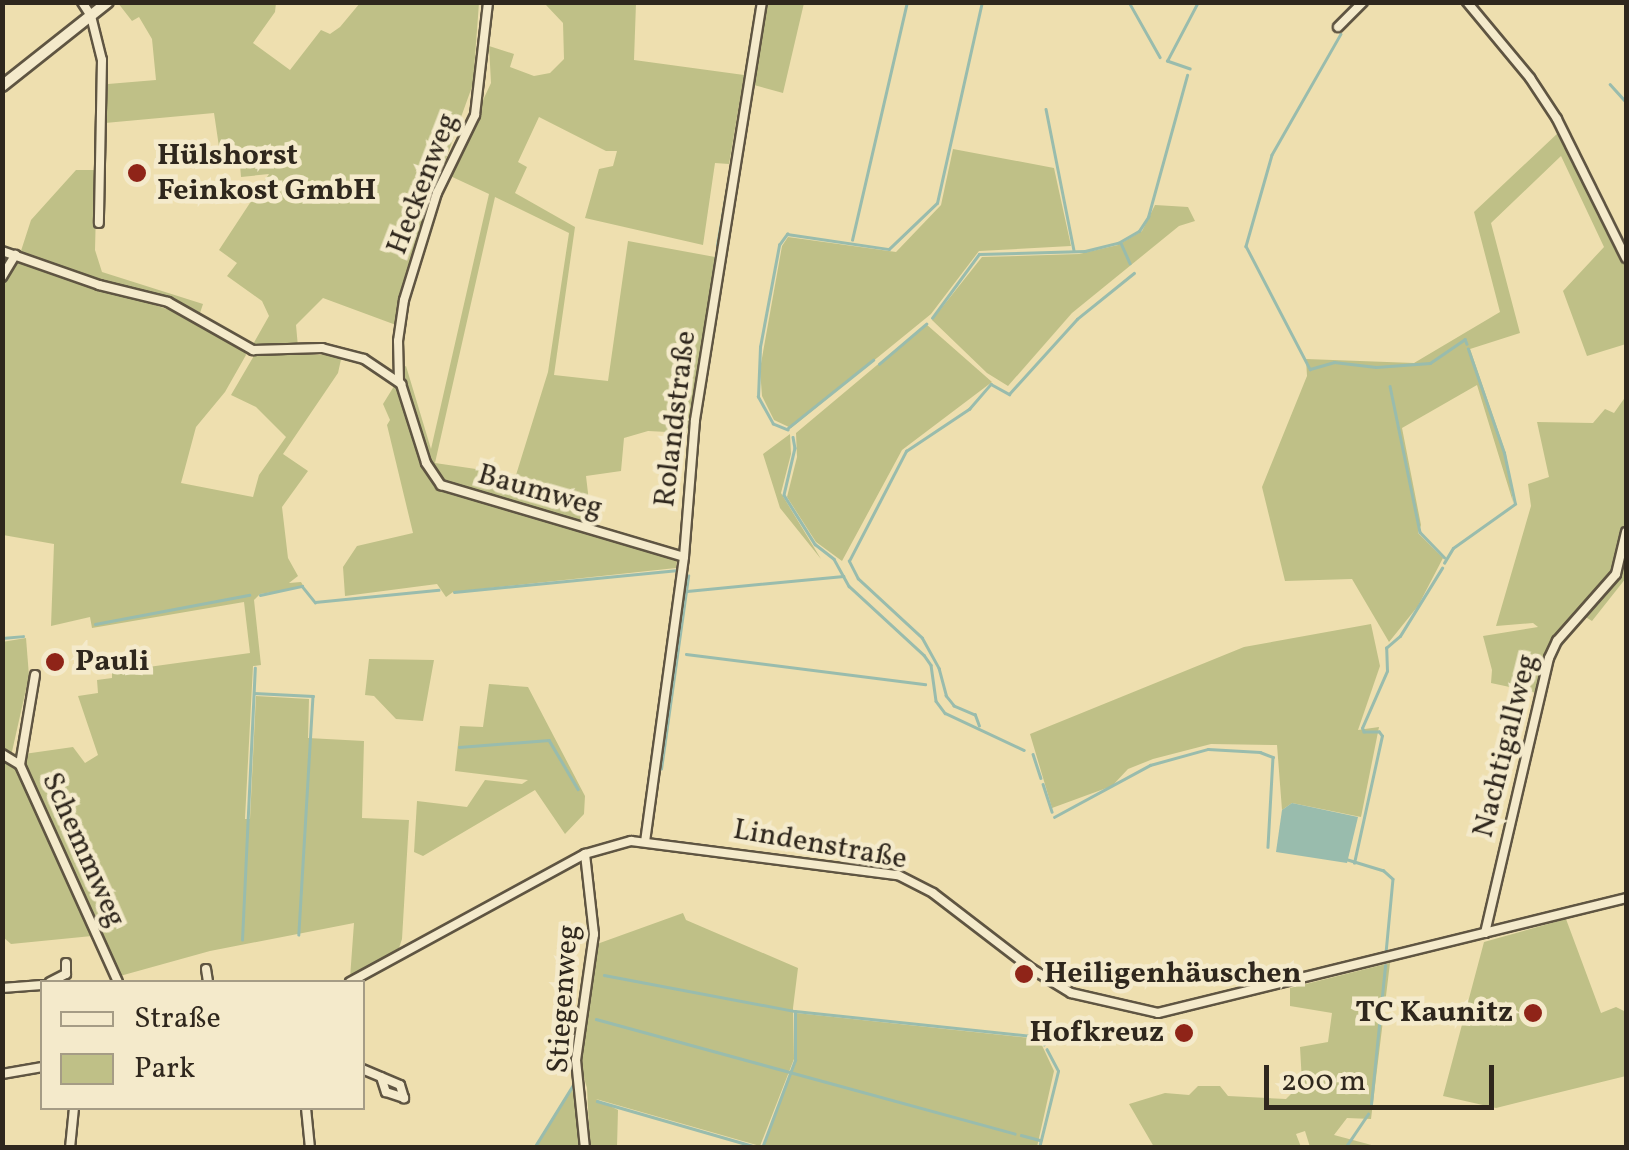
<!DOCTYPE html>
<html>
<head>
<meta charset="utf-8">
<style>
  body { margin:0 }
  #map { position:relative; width:1629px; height:1150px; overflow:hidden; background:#eedfaf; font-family:Vollkorn,serif }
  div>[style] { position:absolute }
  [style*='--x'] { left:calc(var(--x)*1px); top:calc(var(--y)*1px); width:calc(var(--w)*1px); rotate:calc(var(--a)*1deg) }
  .green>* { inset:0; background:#bfc087 }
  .water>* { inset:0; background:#99bcad }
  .stream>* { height:2.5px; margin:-1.25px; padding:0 1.25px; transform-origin:1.25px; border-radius:1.25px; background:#99bcad }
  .roads { filter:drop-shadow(2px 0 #5f5542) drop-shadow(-2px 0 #5f5542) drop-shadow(0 2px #5f5542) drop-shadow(0 -2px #5f5542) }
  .street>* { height:8px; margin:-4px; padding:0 4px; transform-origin:4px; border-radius:4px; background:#f4eacb }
  .secondary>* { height:10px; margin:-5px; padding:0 5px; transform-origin:5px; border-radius:5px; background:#f4eacb }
  .dots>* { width:28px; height:28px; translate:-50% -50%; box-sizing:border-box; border:5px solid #f4eacb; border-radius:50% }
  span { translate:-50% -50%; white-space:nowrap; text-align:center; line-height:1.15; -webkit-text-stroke:9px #f4eacb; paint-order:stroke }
  .poi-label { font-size:30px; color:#2f271d; font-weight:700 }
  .left { translate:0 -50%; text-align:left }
  .right { translate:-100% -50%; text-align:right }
  .street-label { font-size:30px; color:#2f271d }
  .frame { position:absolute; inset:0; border:5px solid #2f271d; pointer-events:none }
  .legend { position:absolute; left:40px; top:980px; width:325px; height:130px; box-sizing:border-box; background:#f4eacb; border:2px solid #a59c85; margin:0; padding:12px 18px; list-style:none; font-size:30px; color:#2f271d }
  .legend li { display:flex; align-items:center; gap:20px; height:50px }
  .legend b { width:50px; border:2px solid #a59c85 }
  .scale { position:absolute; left:1264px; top:1065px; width:230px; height:45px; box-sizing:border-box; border:5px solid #2f271d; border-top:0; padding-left:12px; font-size:30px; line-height:35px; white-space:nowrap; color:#2f271d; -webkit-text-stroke:8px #f4eacb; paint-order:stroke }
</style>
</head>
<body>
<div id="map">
  <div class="green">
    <i style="clip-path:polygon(118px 3px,276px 3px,275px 12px,253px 43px,290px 70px,321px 30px,330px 34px,340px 27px,360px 3px,479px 3px,473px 84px,434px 192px,396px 325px,323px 298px,296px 325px,298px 347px,252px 346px,269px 316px,262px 301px,227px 276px,237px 263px,219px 250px,269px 174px,241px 177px,240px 165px,222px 167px,214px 113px,105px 123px,108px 84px,156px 80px,152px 39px,139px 17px,132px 21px)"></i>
    <i style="clip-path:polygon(evenodd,537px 3px,636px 3px,634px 60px,744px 75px,729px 164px,715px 163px,703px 245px,585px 218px,599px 169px,613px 166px,617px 151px,606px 151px,539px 117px,518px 162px,527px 167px,515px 193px,575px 227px,554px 375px,608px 381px,628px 241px,715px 257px,687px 433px,648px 431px,624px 438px,621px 471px,586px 476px,592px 527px,514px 505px,512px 512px,677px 560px,676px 568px,453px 592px,446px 597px,437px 584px,345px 596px,343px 567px,357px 546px,413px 533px,387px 425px,390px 420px,383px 404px,396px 383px,412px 421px,416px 418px,404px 385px,402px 368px,406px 366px,431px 449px,489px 194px,448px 175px,491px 83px,489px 46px,514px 54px,510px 67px,534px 76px,550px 73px,564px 59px,563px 23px,546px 5px,537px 3px,495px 197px,569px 233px,548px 372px,516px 475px,435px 463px,495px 197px)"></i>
    <i style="clip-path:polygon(767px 3px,804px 3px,783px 93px,754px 85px)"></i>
    <i style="clip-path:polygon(1568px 130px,1626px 247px,1626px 344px,1587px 356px,1563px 291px,1604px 247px,1561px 156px,1491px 223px,1520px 333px,1470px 349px,1506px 454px,1513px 502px,1477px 385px,1402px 428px,1421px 525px,1418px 533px,1443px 558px,1418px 606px,1389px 642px,1352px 579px,1285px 581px,1262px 487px,1307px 376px,1306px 359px,1414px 363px,1500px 312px,1474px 212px,1559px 132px)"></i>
    <i style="clip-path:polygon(953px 149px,1054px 168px,1071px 246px,979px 251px,931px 314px,791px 428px,774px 420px,762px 396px,760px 369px,782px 246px,788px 237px,896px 252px,941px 205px)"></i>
    <i style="clip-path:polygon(76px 170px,97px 170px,95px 250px,102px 272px,203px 304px,199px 316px,20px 254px,31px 220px)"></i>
    <i style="clip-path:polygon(1155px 205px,1188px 207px,1195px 221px,1179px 226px,1072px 313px,1008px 386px,987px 373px,932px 320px,982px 257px,1079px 254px,1118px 245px,1142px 231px)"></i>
    <i style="clip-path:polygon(18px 260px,182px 314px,244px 349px,246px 355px,225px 392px,196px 427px,181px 483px,253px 497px,259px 475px,286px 437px,256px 407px,231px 395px,255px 354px,342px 355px,338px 373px,283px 454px,308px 471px,282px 507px,288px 558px,298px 576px,289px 583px,301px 582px,304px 587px,260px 594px,254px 600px,261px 665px,253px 666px,245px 819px,250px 819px,256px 696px,309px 699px,308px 738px,364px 741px,362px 818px,409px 820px,402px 939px,399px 948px,350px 978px,354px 923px,210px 951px,120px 976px,27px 771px,24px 754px,73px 747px,85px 763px,98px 755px,78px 696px,98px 693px,97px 680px,112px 678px,112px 672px,250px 653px,244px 602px,92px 628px,90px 617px,51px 626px,54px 544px,3px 535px,2px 284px)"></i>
    <i style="clip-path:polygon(926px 324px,992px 382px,902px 450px,842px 561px,816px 542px,787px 497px,797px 457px,796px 433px)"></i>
    <i style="clip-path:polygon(1626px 396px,1626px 578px,1592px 621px,1579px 613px,1554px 641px,1537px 693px,1491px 683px,1492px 670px,1483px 636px,1538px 627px,1533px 623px,1496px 626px,1531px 506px,1528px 484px,1549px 477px,1537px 422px,1593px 423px,1605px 409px,1614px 413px)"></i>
    <i style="clip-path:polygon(790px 434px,791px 454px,781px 493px,821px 559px,780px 508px,763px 454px)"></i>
    <i style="clip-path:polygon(1371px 624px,1380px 666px,1358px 730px,1379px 727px,1361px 817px,1292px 803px,1282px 810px,1277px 745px,1211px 744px,1153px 759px,1128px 769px,1112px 786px,1052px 808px,1030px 734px,1244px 647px)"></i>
    <i style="clip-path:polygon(26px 638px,29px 676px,11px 756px,3px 751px,2px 642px)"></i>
    <i style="clip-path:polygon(369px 659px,434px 660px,423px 721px,396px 719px,374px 696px,365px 695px)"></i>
    <i style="clip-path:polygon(489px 684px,528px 687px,585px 796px,584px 814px,565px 834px,535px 790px,423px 856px,414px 852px,417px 801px,467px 807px,485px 780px,522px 784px,528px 780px,455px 771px,460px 726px,483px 727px)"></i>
    <i style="clip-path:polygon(2px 758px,16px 767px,92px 936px,11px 944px,3px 937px)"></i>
    <i style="clip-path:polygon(683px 913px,686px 920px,798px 968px,793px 1008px,794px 1059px,760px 1146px,596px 1099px,618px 1110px,617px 1147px,590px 1147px,587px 1088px,580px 1065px,597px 944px)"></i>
    <i style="clip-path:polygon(1566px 919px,1601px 1013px,1616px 1007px,1626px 1012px,1626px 1076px,1496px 1108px,1443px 1096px,1484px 942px)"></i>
    <i style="clip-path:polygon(1390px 963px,1371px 1119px,1347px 1118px,1334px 1135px,1379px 1147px,1310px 1147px,1305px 1131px,1296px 1134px,1301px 1147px,1154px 1147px,1129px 1104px,1165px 1093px,1189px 1095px,1198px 1086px,1220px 1086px,1228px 1096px,1286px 1099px,1302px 1083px,1300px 1047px,1328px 1042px,1332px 1013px,1290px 1006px,1290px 988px)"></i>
    <i style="clip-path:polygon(796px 1013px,1039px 1039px,1054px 1071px,1037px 1147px,763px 1147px,796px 1062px)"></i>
    <i style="clip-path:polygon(576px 1082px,582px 1147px,535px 1148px)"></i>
  </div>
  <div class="water">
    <i style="clip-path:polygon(1292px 803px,1358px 817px,1347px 863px,1276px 852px,1282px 810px)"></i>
  </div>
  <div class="stream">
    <i style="--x:1129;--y:2;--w:63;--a:60.6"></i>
    <i style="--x:1341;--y:34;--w:139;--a:119.7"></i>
    <i style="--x:1272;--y:155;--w:95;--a:105.9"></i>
    <i style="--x:1246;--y:246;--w:139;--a:62.5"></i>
    <i style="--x:1310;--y:369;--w:25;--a:-16"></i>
    <i style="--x:1334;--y:362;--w:42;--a:6.8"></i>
    <i style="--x:1376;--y:367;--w:54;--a:-4.2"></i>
    <i style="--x:1430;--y:363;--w:42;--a:-34.4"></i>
    <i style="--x:1465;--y:339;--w:5;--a:68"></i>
    <i style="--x:1190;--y:69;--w:24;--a:-161"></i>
    <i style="--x:1167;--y:61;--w:67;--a:-62.3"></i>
    <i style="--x:1610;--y:84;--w:24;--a:48"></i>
    <i style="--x:1046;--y:109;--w:144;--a:78.8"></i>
    <i style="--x:852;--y:240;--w:244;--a:-77"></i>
    <i style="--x:1121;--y:243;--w:22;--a:66"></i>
    <i style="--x:717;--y:245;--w:149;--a:-80"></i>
    <i style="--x:932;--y:318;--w:79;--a:-53.7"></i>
    <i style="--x:979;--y:254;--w:106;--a:-1.6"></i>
    <i style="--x:1085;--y:251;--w:34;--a:-14"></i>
    <i style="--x:1118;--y:243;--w:24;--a:-30"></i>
    <i style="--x:1139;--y:231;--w:17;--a:-57"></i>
    <i style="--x:1148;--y:217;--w:147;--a:-74.6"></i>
    <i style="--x:879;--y:364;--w:62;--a:-40.4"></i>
    <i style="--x:1390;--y:386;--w:149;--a:78.4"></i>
    <i style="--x:1420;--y:532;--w:35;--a:46"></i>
    <i style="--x:788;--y:428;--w:109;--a:-38.7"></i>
    <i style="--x:788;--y:430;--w:16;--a:-158"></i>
    <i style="--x:773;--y:424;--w:31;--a:-119"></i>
    <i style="--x:758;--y:397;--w:50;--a:-87.7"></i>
    <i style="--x:760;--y:347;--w:104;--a:-79.4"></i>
    <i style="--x:779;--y:245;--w:14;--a:-54"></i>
    <i style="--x:787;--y:234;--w:103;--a:8.4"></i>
    <i style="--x:889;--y:249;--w:66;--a:-43.8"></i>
    <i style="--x:937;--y:203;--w:206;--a:-77.4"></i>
    <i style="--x:793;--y:437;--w:11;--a:80"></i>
    <i style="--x:795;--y:448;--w:48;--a:103.2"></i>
    <i style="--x:784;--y:495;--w:58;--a:57.7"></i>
    <i style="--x:815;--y:544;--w:24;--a:38"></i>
    <i style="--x:834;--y:559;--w:31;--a:61"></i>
    <i style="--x:849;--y:586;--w:102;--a:42.6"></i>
    <i style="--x:924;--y:655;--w:12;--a:55"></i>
    <i style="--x:931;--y:665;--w:36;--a:82"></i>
    <i style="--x:936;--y:701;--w:15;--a:53"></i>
    <i style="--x:945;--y:713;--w:87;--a:25.1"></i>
    <i style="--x:688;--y:441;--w:187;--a:-81.4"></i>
    <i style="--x:514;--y:511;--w:69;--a:16.1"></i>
    <i style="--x:1444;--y:563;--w:17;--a:-59"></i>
    <i style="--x:1453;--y:548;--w:76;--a:-35.4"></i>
    <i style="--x:1515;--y:504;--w:52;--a:-102.2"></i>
    <i style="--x:1504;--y:453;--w:110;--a:-109.1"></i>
    <i style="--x:687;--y:591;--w:157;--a:-5.5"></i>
    <i style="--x:454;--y:592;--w:225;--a:-5.6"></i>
    <i style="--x:260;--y:595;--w:43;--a:-12.1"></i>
    <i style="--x:302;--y:586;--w:21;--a:51"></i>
    <i style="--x:315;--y:602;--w:124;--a:-5.6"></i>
    <i style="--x:95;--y:624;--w:157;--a:-10.7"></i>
    <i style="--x:2;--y:638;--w:21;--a:-5"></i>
    <i style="--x:686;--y:654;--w:241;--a:7.2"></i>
    <i style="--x:254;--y:693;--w:59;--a:2.9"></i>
    <i style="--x:313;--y:696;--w:239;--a:93.4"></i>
    <i style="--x:979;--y:726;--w:12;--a:-110"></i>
    <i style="--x:975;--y:715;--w:23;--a:-157"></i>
    <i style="--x:954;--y:706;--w:13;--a:-129"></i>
    <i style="--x:946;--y:696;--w:28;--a:-105"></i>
    <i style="--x:939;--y:669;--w:35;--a:-119"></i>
    <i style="--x:922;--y:638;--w:87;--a:-137.3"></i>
    <i style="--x:858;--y:579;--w:20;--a:-117"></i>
    <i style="--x:849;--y:561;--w:124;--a:-62.6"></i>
    <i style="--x:906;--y:451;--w:76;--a:-33.7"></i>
    <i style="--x:969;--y:409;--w:33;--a:-49"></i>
    <i style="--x:991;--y:384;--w:21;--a:29"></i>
    <i style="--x:1009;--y:394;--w:101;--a:-47.8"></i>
    <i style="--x:1077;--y:319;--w:73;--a:-38.9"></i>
    <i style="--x:459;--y:747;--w:90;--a:-4.4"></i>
    <i style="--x:549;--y:740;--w:57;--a:59.4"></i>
    <i style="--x:1033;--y:754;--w:25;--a:72"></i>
    <i style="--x:661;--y:769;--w:195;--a:-82"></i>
    <i style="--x:1043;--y:784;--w:29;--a:72"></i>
    <i style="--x:1054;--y:817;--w:109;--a:-28.4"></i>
    <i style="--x:1150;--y:765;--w:60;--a:-15.4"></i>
    <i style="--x:1208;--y:749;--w:52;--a:3.3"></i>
    <i style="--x:1260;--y:752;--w:14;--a:21"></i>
    <i style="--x:1273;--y:757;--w:90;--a:93.2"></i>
    <i style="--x:1346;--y:859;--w:39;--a:17"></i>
    <i style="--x:1383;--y:870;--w:13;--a:42"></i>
    <i style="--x:1393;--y:879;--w:74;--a:95.4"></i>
    <i style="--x:1354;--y:863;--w:130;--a:-77.6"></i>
    <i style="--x:1382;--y:736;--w:5;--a:-127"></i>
    <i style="--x:1379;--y:732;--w:15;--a:180"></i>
    <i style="--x:1364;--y:732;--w:4;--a:-117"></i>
    <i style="--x:1362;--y:728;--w:62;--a:-66.3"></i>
    <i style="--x:1387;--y:671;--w:23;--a:-92"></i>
    <i style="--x:1386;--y:648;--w:18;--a:-41"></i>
    <i style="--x:1400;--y:636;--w:80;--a:-58.3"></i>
    <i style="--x:242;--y:940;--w:272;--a:-87.3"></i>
    <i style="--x:604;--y:975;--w:194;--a:10.7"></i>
    <i style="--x:795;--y:1011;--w:247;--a:6"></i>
    <i style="--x:1041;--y:1037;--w:8;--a:67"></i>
    <i style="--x:596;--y:1019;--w:434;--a:15.3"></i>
    <i style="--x:597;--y:1101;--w:170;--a:16.1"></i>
    <i style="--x:1371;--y:1104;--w:139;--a:-84.2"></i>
    <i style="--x:1021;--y:1135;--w:20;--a:15"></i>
    <i style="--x:534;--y:1148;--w:78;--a:-58.2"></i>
    <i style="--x:762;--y:1148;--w:94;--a:-69.4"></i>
    <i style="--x:795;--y:1060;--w:48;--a:-90"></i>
    <i style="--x:1039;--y:1148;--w:79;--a:-76.1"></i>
    <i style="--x:1058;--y:1071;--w:24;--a:-118"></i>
    <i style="--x:1345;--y:1148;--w:41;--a:-55.9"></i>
  </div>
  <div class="roads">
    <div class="street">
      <i style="--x:82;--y:2;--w:17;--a:57"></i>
      <i style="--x:91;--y:16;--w:45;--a:76"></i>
      <i style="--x:102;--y:60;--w:163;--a:91.1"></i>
      <i style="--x:1467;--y:2;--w:99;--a:50.3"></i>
      <i style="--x:1530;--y:78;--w:49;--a:56.6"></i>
      <i style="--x:1557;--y:119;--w:155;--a:63.6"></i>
      <i style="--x:1338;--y:27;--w:35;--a:-45"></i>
      <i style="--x:2;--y:251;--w:103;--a:19.3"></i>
      <i style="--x:99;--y:285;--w:71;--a:13.8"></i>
      <i style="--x:168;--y:302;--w:98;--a:29.5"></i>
      <i style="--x:253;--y:350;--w:69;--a:-1.7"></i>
      <i style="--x:322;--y:348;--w:43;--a:14.7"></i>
      <i style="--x:364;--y:359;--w:45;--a:34"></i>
      <i style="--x:401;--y:384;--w:83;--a:72.4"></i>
      <i style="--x:426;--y:463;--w:27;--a:56"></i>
      <i style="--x:441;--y:485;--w:253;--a:16.5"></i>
      <i style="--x:2;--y:277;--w:26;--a:-59"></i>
      <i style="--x:399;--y:381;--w:40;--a:-91.4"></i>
      <i style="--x:398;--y:341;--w:41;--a:-81.7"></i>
      <i style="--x:404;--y:300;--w:112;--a:-72.9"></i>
      <i style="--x:437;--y:193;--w:87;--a:-64"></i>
      <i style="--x:475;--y:115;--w:114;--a:-83.4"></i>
      <i style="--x:35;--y:675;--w:91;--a:99.5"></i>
      <i style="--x:20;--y:765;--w:238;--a:65.7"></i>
      <i style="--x:2;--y:754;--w:21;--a:31"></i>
      <i style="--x:645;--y:842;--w:288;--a:-82.2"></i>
      <i style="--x:684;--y:557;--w:137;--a:-85.4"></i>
      <i style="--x:695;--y:420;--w:423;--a:-80.9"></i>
      <i style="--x:585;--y:854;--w:81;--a:83.6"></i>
      <i style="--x:594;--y:934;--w:127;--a:98.1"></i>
      <i style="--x:576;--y:1060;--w:88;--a:84.2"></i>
      <i style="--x:1485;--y:933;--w:282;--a:-76.9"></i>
      <i style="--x:1549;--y:658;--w:19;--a:-65"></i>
      <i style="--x:1557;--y:641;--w:89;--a:-48.6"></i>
      <i style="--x:1616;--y:574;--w:43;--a:-76.6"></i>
      <i style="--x:206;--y:969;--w:13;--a:81"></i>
      <i style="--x:50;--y:982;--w:18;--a:-27"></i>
      <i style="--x:66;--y:974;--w:11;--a:-90"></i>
      <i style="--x:350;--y:982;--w:268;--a:-28.6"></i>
      <i style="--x:585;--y:854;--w:48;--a:-15.8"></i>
      <i style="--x:631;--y:841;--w:269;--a:7.3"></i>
      <i style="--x:898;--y:875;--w:39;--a:27"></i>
      <i style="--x:933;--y:893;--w:125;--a:37.5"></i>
      <i style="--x:1032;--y:969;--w:46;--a:31.6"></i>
      <i style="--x:1071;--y:993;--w:89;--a:12.9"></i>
      <i style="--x:1158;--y:1013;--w:482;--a:-13.8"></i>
      <i style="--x:2;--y:988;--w:40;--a:-4.3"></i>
      <i style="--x:362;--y:1069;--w:41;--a:22.8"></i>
      <i style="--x:400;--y:1085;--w:14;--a:73"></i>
      <i style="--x:2;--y:1074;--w:41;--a:-9.9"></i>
      <i style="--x:381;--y:1077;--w:16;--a:72"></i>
      <i style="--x:386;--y:1092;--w:19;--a:18"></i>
      <i style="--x:306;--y:1108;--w:40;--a:84.3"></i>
      <i style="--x:70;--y:1148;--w:40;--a:-84.3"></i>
    </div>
    <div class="secondary">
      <i style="--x:2;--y:86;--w:135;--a:-38.4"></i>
    </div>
  </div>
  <div class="dots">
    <i style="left:137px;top:173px;background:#8f2418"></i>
    <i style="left:55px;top:662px;background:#8f2418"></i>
    <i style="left:1024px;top:974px;background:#8f2418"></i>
    <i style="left:1533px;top:1013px;background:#8f2418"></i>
    <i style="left:1184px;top:1033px;background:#8f2418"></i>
  </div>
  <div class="poi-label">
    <span class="left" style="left:157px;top:173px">Hülshorst<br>Feinkost GmbH</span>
    <span class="left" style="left:75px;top:662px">Pauli</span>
    <span class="left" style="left:1044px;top:974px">Heiligenhäuschen</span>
    <span class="right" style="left:1513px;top:1013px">TC Kaunitz</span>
    <span class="right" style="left:1164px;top:1033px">Hofkreuz</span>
  </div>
  <div class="street-label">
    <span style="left:423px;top:184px;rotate:-69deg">Heckenweg</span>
    <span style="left:676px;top:419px;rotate:-83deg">Rolandstraße</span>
    <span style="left:540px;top:492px;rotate:16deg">Baumweg</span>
    <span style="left:1506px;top:746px;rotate:-76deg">Nachtigallweg</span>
    <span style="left:820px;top:845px;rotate:10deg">Lindenstraße</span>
    <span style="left:83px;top:850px;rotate:66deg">Schemmweg</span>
    <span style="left:564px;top:999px;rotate:-86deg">Stiegenweg</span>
  </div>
  <div class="frame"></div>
  <ul class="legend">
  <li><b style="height:12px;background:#f4eacb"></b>Straße</li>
  <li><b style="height:28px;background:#bfc087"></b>Park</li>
  </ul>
  <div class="scale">200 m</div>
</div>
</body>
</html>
